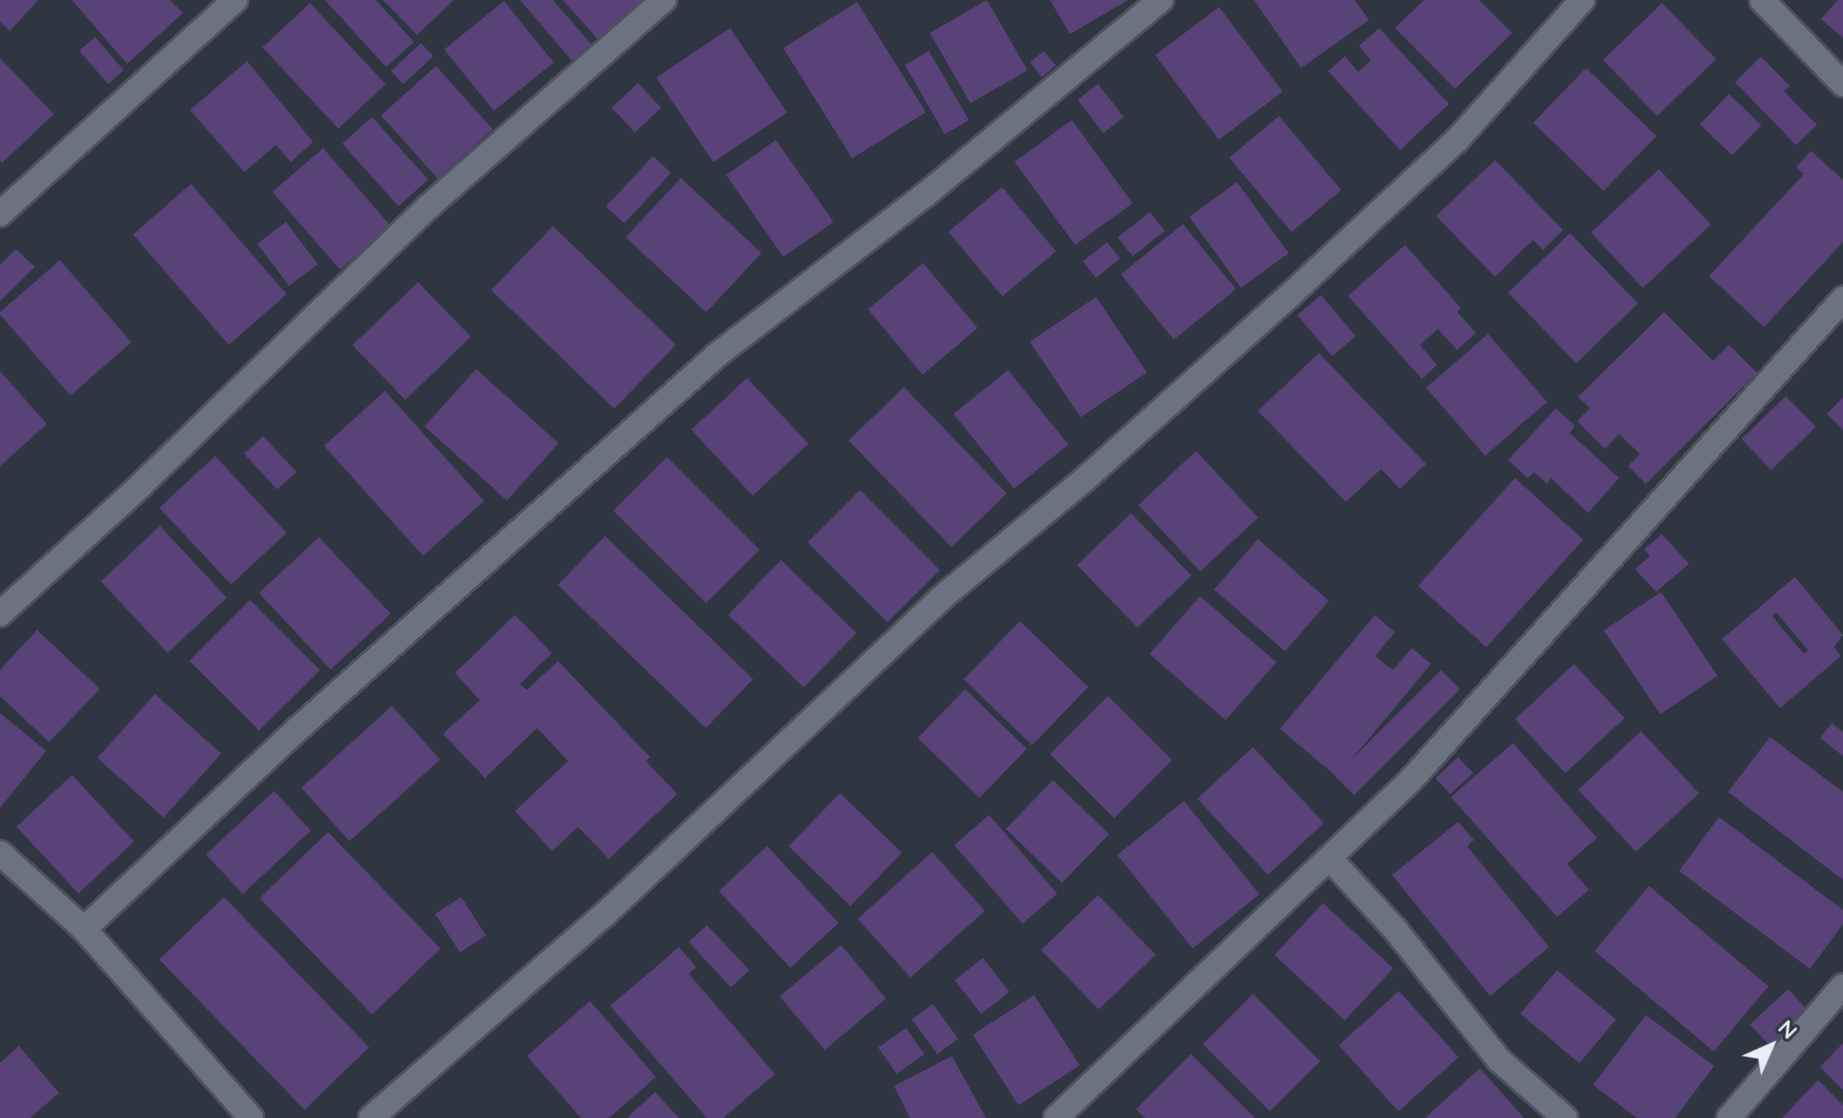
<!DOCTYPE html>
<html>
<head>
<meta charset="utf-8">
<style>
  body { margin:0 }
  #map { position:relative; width:1843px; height:1118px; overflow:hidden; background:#303542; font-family:Quicksand,sans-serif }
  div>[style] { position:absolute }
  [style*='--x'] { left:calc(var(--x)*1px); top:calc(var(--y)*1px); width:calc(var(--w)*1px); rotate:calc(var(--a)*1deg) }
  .building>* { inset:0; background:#584278; transform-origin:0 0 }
  .roads { filter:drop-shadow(2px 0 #4f525e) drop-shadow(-2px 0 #4f525e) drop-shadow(0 2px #4f525e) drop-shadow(0 -2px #4f525e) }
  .minor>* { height:24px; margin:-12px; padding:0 12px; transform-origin:12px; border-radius:12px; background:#6c7280 }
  span { translate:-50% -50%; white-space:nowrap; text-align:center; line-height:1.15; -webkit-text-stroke:6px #303542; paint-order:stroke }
  .north { position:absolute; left:1731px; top:1006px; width:80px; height:80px; -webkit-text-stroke:6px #303542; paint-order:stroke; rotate:45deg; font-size:22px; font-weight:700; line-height:32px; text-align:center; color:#eaedf6 }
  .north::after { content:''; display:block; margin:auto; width:28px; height:36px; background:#eaedf6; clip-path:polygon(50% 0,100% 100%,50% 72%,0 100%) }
</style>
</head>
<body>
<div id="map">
  <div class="building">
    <i style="clip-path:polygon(0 0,38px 0,10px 31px,0 22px)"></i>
    <i style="clip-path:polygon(72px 0,170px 0,183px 13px,127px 64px)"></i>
    <i style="clip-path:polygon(325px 0,376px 0,414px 42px,386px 67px)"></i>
    <i style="clip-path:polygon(383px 0,454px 0,417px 35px)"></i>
    <i style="clip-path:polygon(520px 0,553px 0,591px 44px,572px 61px)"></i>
    <i style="clip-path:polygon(563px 0,648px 0,600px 42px)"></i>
    <i style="left:987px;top:0;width:81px;height:66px;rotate:60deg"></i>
    <i style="clip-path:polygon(1050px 0,1128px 0,1070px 34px)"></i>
    <i style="clip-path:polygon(1254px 0,1355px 0,1369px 20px,1301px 68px)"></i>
    <i style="clip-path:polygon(1424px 0,1479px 0,1512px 33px,1455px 89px,1395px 28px)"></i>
    <i style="clip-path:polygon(1838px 0,1843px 0,1843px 38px,1821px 19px)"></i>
    <i style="left:504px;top:1px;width:79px;height:77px;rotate:51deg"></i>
    <i style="left:857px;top:2px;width:130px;height:87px;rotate:58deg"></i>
    <i style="left:310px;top:3px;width:111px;height:65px;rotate:47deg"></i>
    <i style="left:1662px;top:3px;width:78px;height:82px;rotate:46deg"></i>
    <i style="left:1219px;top:7px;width:106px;height:80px;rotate:53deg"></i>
    <i style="left:730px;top:28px;width:102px;height:89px;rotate:56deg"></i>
    <i style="clip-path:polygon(1379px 28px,1449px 104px,1400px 150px,1328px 71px,1345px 56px,1358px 72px,1371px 60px,1359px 46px)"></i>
    <i style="left:95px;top:37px;width:44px;height:21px;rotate:49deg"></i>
    <i style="left:421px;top:43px;width:18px;height:41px;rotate:47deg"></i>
    <i style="left:929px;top:51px;width:80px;height:28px;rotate:60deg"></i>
    <i style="left:1044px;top:51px;width:19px;height:18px;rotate:51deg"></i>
    <i style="clip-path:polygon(1761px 57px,1790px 86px,1784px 91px,1817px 125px,1796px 145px,1735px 82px)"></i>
    <i style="clip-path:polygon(0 58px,54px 114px,2px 163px,0 161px)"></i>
    <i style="clip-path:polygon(247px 61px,313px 142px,291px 162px,276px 145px,244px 172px,190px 110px)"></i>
    <i style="left:436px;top:66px;width:85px;height:74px;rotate:48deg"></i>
    <i style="left:1586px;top:68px;width:98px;height:76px;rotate:44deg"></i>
    <i style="left:638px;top:83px;width:34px;height:36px;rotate:47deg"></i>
    <i style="left:1098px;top:84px;width:42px;height:26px;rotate:52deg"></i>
    <i style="left:1729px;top:94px;width:45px;height:42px;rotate:44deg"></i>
    <i style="left:1279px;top:116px;width:97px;height:65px;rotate:50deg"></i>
    <i style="left:372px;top:117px;width:84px;height:40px;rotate:48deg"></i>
    <i style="left:1072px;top:120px;width:103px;height:71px;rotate:54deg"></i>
    <i style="left:776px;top:140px;width:100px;height:61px;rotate:55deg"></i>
    <i style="left:323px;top:148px;width:103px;height:67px;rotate:49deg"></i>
    <i style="clip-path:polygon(1811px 151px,1843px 180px,1843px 242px,1764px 327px,1709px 276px,1804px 174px,1796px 167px)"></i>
    <i style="left:653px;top:156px;width:25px;height:69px;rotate:43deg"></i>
    <i style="clip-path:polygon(1495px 160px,1563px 230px,1543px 250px,1533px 240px,1495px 277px,1436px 216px)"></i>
    <i style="left:1659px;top:169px;width:76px;height:93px;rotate:47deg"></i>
    <i style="left:681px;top:178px;width:110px;height:81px;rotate:43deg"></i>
    <i style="left:1237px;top:182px;width:88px;height:59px;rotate:54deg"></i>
    <i style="left:191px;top:184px;width:146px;height:77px;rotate:49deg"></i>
    <i style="left:1002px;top:187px;width:84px;height:70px;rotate:50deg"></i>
    <i style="left:1150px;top:212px;width:24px;height:41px;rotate:52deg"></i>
    <i style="left:286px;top:222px;width:53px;height:36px;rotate:53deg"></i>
    <i style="left:1183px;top:224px;width:84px;height:80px;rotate:51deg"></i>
    <i style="left:553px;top:226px;width:171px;height:89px;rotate:44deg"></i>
    <i style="left:1570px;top:233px;width:98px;height:86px;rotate:46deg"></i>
    <i style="left:1107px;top:242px;width:21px;height:31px;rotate:51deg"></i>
    <i style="clip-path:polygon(1405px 245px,1461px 308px,1457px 312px,1476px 333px,1457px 350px,1438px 329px,1420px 345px,1437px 365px,1422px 379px,1348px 296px)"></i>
    <i style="clip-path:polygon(16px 249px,35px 267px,0 301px,0 265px)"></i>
    <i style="left:60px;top:260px;width:109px;height:81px;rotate:49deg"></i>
    <i style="left:923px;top:263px;width:85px;height:72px;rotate:50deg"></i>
    <i style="left:418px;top:282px;width:76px;height:91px;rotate:46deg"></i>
    <i style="left:1321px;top:295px;width:54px;height:31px;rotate:50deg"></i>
    <i style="left:1096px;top:297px;width:91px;height:80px;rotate:56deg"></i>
    <i style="clip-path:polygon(1664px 312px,1713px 361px,1729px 345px,1757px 373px,1646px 484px,1628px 466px,1640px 454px,1619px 434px,1605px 449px,1577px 421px,1590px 408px,1578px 397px)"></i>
    <i style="left:1488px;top:334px;width:90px;height:82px;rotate:49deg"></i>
    <i style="clip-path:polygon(1319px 353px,1426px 464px,1400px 489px,1381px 469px,1346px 502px,1258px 411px)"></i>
    <i style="left:476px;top:369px;width:111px;height:77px;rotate:42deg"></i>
    <i style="left:1008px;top:370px;width:96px;height:70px;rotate:51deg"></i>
    <i style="clip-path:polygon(0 371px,47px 424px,0 466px)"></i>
    <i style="left:747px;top:378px;width:90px;height:76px;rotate:47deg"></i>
    <i style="left:904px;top:387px;width:148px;height:77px;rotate:46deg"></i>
    <i style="left:385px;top:391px;width:148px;height:82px;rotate:48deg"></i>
    <i style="left:1786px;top:396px;width:43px;height:62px;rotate:46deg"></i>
    <i style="clip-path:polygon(1843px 397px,1843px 430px,1827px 414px)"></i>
    <i style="clip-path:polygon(1556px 408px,1575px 426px,1570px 433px,1619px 478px,1588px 513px,1551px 478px,1547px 484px,1534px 472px,1528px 478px,1508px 460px)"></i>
    <i style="left:263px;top:436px;width:49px;height:26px;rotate:47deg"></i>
    <i style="left:1196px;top:451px;width:91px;height:79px;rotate:47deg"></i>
    <i style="left:215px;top:456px;width:105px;height:76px;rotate:47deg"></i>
    <i style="left:667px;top:457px;width:131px;height:76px;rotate:45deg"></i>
    <i style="left:1515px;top:478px;width:92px;height:145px;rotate:42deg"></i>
    <i style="left:860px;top:490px;width:113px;height:74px;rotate:45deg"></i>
    <i style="left:1131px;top:513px;width:87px;height:75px;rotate:46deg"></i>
    <i style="left:160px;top:526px;width:98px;height:81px;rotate:47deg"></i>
    <i style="clip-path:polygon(1662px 534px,1689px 564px,1656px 592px,1635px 569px,1650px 556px,1644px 549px)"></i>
    <i style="left:605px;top:536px;width:206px;height:68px;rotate:44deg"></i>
    <i style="left:319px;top:537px;width:105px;height:82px;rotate:47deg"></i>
    <i style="left:1258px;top:539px;width:94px;height:67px;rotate:41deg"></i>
    <i style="left:781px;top:560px;width:105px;height:76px;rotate:44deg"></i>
    <i style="clip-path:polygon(evenodd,1795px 577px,1843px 635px,1834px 647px,1841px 656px,1780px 708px,1722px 639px,1795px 577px,1776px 612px,1808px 650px,1804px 654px,1772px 616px,1776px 612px)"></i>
    <i style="left:1661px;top:592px;width:101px;height:69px;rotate:56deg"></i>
    <i style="left:1200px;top:596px;width:101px;height:77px;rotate:41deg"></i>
    <i style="left:250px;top:600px;width:99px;height:86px;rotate:45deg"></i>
    <i style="clip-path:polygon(515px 615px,552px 653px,520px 684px,527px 690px,558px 661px,650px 757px,646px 761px,677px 794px,609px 859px,578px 827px,552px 851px,515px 811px,568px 761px,537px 728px,485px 778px,443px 734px,480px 700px,455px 673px)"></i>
    <i style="clip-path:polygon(1375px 615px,1395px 632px,1375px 656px,1393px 670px,1412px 648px,1431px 664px,1337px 777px,1280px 729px)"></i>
    <i style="left:1020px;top:621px;width:95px;height:81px;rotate:44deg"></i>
    <i style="clip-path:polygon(37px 630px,100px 689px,49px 742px,0 696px,0 670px)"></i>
    <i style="left:1574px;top:664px;width:74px;height:81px;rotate:47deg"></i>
    <i style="left:1441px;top:670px;width:27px;height:150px;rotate:45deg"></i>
    <i style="left:965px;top:689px;width:86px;height:68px;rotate:44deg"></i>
    <i style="left:155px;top:694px;width:89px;height:86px;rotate:42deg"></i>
    <i style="left:1108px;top:696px;width:91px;height:82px;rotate:45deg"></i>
    <i style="left:392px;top:706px;width:72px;height:122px;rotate:48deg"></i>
    <i style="clip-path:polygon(0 713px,46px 751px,0 808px)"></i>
    <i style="clip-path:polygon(1832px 723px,1843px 732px,1843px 756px,1820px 738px)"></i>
    <i style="left:1641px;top:731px;width:85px;height:86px;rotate:47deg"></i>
    <i style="clip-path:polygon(1770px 737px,1843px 792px,1843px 880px,1728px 792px)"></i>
    <i style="clip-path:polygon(1513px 743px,1597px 838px,1567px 864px,1589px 890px,1557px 917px,1451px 797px)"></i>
    <i style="left:1253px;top:747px;width:104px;height:76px;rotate:47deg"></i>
    <i style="left:1458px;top:757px;width:22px;height:31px;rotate:47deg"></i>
    <i style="left:72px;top:775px;width:91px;height:76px;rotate:47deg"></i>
    <i style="left:1053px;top:780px;width:78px;height:68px;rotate:44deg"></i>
    <i style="left:274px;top:791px;width:54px;height:93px;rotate:47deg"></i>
    <i style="left:840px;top:793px;width:86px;height:74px;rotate:44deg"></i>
    <i style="left:1184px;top:801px;width:120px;height:86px;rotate:51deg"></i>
    <i style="left:989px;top:815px;width:104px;height:46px;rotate:49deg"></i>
    <i style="clip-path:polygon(1719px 817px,1843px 910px,1843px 924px,1810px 969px,1679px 871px)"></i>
    <i style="clip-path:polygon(1458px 822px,1474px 840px,1467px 846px,1549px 947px,1490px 996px,1392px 875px)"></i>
    <i style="left:328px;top:832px;width:162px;height:95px;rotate:46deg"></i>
    <i style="left:767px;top:846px;width:105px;height:66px;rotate:47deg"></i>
    <i style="left:932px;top:852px;width:79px;height:100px;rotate:48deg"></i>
    <i style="left:1649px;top:886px;width:156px;height:85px;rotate:40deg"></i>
    <i style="left:1098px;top:895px;width:83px;height:79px;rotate:46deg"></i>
    <i style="left:224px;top:897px;width:209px;height:90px;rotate:46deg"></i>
    <i style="left:461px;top:897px;width:46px;height:31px;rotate:57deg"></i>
    <i style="left:1323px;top:903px;width:96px;height:71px;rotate:43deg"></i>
    <i style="left:707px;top:925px;width:62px;height:25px;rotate:47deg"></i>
    <i style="left:841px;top:945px;width:70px;height:80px;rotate:50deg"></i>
    <i style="clip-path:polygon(679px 947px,696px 967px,689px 974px,775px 1074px,723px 1118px,707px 1118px,610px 1006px)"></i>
    <i style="left:983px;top:958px;width:43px;height:36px;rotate:52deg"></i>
    <i style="left:1557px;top:970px;width:77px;height:57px;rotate:40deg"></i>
    <i style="left:1788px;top:989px;width:33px;height:52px;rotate:47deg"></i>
    <i style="left:1399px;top:991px;width:89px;height:81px;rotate:48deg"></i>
    <i style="left:1253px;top:994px;width:95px;height:71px;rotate:45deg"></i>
    <i style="left:1034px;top:995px;width:84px;height:73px;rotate:57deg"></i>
    <i style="clip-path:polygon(590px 1001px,656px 1077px,609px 1118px,581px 1118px,527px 1056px)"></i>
    <i style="left:933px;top:1004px;width:43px;height:26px;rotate:54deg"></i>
    <i style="clip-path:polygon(1646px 1015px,1714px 1066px,1675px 1118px,1637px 1118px,1593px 1085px)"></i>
    <i style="left:906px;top:1028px;width:32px;height:34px;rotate:55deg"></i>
    <i style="clip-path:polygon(1843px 1043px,1843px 1090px,1820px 1067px)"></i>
    <i style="clip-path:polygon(19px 1046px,59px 1093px,30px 1118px,0 1118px,0 1063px)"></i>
    <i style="clip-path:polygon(1191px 1054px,1255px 1118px,1145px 1118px,1136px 1109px)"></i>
    <i style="clip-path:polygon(952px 1056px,986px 1118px,910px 1118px,894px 1086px)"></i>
    <i style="clip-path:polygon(1480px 1068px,1524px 1118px,1425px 1118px)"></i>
    <i style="clip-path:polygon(1818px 1080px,1843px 1105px,1843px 1118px,1782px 1118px)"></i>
    <i style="clip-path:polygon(655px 1092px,679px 1118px,627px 1118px)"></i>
  </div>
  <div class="roads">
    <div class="minor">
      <i style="--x:1762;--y:0;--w:117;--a:46"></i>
      <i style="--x:0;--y:214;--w:318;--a:-42.3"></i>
      <i style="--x:0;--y:614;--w:190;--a:-42.4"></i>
      <i style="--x:140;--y:486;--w:401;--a:-44.1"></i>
      <i style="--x:428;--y:207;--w:314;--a:-41.3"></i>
      <i style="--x:0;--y:853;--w:113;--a:42.1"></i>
      <i style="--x:84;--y:929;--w:252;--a:48.5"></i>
      <i style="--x:1331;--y:860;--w:93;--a:47.2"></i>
      <i style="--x:1394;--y:928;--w:169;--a:51.5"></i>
      <i style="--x:1499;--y:1060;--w:88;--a:41.3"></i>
      <i style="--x:84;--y:929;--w:294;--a:-43.1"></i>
      <i style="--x:299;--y:728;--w:560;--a:-41.74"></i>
      <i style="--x:717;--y:355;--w:262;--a:-37.6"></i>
      <i style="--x:925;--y:195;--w:306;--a:-39.6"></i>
      <i style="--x:371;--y:1118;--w:309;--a:-41.1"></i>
      <i style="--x:604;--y:915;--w:461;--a:-43.2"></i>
      <i style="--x:940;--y:599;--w:188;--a:-39.6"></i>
      <i style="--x:1085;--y:479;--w:274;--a:-41.9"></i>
      <i style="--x:1289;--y:296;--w:229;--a:-42.9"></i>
      <i style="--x:1457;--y:140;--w:188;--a:-48.2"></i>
      <i style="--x:1056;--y:1118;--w:490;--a:-43.6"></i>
      <i style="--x:1411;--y:780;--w:647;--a:-48.07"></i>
      <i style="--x:1729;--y:1118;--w:174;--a:-49.2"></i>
    </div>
  </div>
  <div class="north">N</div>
</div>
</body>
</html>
